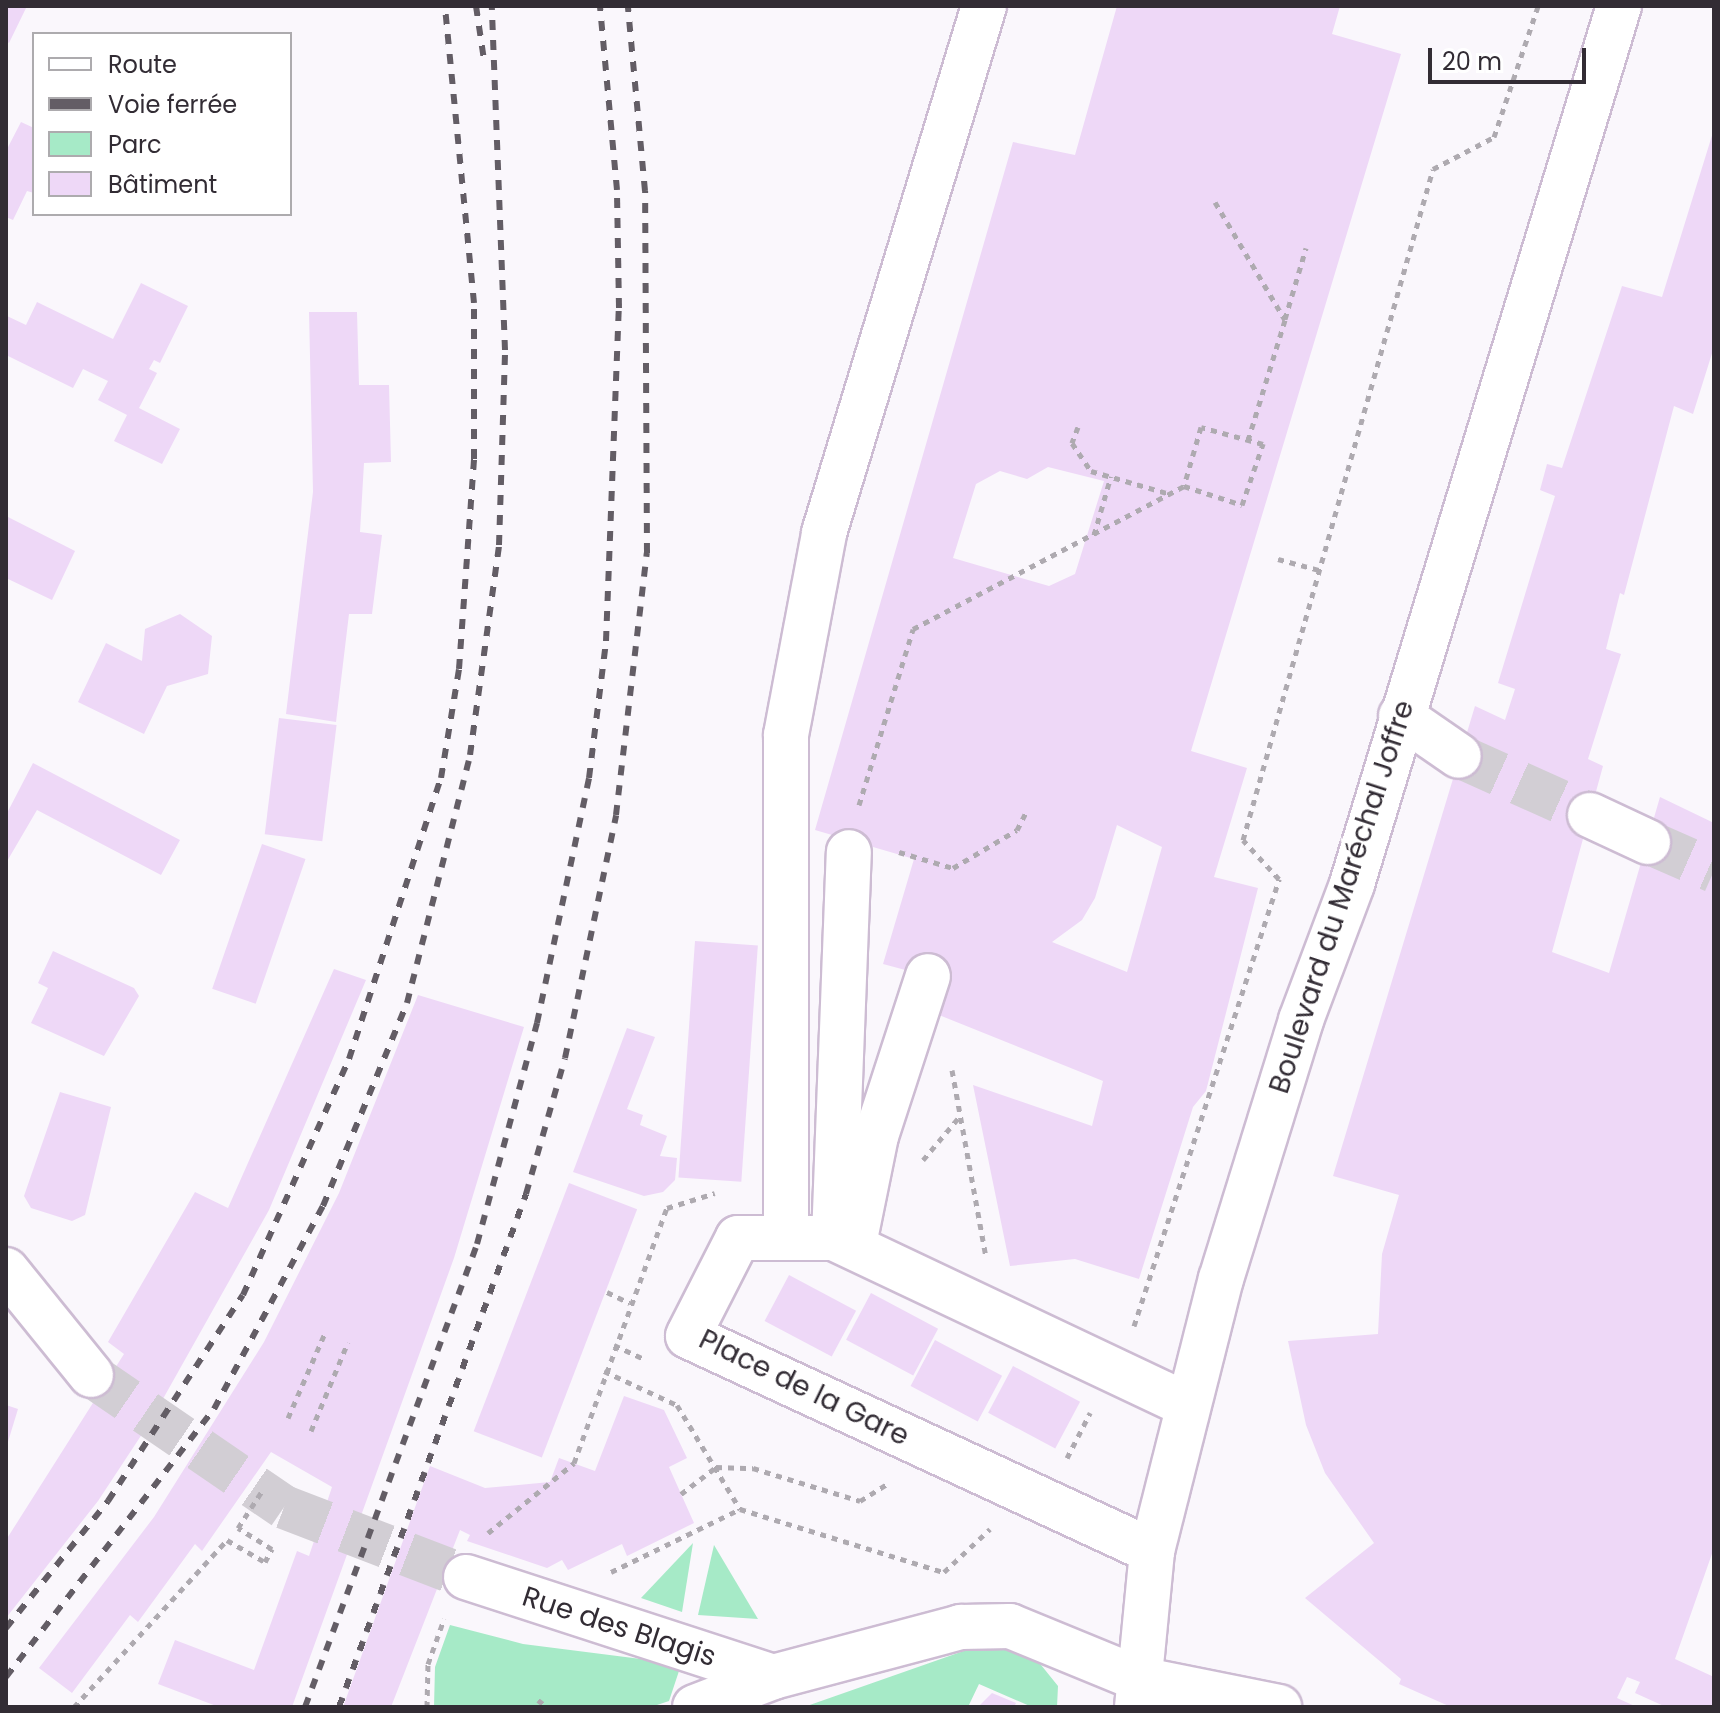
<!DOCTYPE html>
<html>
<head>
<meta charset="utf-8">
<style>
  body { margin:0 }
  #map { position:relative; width:1720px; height:1713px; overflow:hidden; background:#faf7fc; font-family:Poppins,sans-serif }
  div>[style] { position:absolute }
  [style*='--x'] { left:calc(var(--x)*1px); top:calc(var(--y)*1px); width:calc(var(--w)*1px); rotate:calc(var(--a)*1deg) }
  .green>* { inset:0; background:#a6eac7 }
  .building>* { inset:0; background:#eed8f7; transform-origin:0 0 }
  .minor-tunnel>* { height:44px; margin-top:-22px; transform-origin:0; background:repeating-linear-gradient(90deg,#d2ced4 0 44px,transparent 0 66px) }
  .path>* { height:5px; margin-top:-2.5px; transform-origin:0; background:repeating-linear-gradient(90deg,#aeaab0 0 6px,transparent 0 12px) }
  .roads { filter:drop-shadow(2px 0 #cdbcd3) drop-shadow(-2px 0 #cdbcd3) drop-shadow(0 2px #cdbcd3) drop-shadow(0 -2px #cdbcd3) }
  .minor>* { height:44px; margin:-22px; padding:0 22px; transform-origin:22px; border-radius:22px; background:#fff }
  .major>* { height:44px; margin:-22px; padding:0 22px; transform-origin:22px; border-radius:22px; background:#fff }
  .rail>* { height:6px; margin-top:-3px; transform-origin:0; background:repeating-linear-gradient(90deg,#635d65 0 10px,transparent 0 20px) }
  span { translate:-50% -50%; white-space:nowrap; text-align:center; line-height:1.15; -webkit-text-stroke:7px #fff; paint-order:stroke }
  .street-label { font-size:28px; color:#322c34 }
  .frame { position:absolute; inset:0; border:8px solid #322c34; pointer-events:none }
  .legend { position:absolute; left:32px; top:32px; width:260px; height:184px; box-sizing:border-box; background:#fff; border:2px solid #adabae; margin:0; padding:10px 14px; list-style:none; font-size:24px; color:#322c34 }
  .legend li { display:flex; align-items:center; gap:16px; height:40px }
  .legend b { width:40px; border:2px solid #adabae }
  .scale { position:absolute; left:1428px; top:48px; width:158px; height:36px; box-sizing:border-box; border:4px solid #322c34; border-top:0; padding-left:10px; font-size:24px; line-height:28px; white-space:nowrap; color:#322c34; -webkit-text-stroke:6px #fff; paint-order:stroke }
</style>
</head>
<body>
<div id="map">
  <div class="green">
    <i style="clip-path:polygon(693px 1543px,682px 1612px,641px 1598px)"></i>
    <i style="clip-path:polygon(714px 1545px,758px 1619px,698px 1615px)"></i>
    <i style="clip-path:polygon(450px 1625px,523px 1644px,641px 1659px,679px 1671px,669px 1701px,651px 1707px,434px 1707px,435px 1667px)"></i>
    <i style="clip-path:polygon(995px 1640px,1037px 1660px,1058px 1686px,1057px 1707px,1032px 1707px,979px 1684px,968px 1707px,804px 1707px)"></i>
  </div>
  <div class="building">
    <i style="clip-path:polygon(6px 6px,27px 6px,9px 43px,6px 41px)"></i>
    <i style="clip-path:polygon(evenodd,1117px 6px,1340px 6px,1332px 34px,1401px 54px,1191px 751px,1247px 768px,1214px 877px,1258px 888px,1206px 1091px,1193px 1107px,1139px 1279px,1075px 1259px,1010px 1266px,973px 1085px,1092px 1126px,1103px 1081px,939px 1015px,950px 982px,883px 964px,914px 859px,815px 830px,1013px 142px,1075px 155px,1117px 6px,1048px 467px,1104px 481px,1075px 574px,1049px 586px,953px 558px,976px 484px,1000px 471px,1027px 479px,1048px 467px,1117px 6px,1117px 825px,1162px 847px,1127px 972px,1052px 942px,1082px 920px,1095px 898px,1117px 825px)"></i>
    <i style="clip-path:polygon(21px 122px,34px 128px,34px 193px,27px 191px,13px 220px,6px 217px,6px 151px)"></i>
    <i style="clip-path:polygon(1714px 129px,1714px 347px,1693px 414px,1674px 406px,1624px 595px,1620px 593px,1606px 649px,1621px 654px,1588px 759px,1603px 766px,1552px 952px,1609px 973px,1660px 797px,1714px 823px,1714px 1548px,1675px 1659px,1714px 1677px,1714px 1707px,1666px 1707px,1635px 1693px,1640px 1682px,1627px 1677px,1617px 1698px,1637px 1707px,1451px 1707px,1399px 1684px,1401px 1679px,1305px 1598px,1374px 1543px,1325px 1473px,1306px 1425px,1288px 1341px,1378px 1334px,1382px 1254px,1399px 1195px,1333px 1176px,1475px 706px,1505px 720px,1515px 689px,1498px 683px,1555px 496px,1540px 490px,1547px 464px,1562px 468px,1622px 286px,1662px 297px)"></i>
    <i style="clip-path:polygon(141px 283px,188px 306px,160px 363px,154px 360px,149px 369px,157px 373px,139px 408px,180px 429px,162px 464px,114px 441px,127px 415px,98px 400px,108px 381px,83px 369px,73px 388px,6px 355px,7px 316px,26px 325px,37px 302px,113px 339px)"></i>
    <i style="clip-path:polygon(309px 312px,357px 312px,359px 385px,389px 385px,391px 462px,364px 463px,360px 532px,382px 535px,372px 614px,349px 614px,336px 722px,286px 714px,313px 492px)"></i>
    <i style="clip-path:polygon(6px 516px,75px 551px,52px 600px,6px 578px)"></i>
    <i style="clip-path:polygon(180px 614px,212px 636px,208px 674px,167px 686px,144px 734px,78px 702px,106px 643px,142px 661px,145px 629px)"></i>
    <i style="left:279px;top:718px;width:58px;height:117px;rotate:7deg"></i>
    <i style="clip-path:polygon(33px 763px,180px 840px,161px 875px,37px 810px,6px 863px,6px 815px)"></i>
    <i style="left:262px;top:844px;width:46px;height:153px;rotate:19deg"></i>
    <i style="left:695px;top:941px;width:63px;height:237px;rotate:4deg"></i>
    <i style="clip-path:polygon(53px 951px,134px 988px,139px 996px,104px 1056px,31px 1023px,48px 988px,38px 983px)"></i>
    <i style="clip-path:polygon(334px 969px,366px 980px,269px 1210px,150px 1422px,98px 1501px,6px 1618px,6px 1540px,124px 1354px,108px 1342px,195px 1192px,228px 1208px)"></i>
    <i style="clip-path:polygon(418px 995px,524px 1027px,454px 1258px,292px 1707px,219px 1707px,158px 1684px,175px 1640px,254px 1670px,297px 1551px,309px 1556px,332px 1487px,271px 1452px,202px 1551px,195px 1544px,138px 1622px,130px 1615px,72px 1693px,39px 1668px,154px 1517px,264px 1342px,339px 1193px)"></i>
    <i style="clip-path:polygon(627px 1028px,655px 1037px,627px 1109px,643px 1115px,640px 1125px,667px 1136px,660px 1156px,677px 1158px,675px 1180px,663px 1192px,644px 1196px,573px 1172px)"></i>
    <i style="clip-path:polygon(60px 1092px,111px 1107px,85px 1215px,72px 1221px,31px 1208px,24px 1196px)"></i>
    <i style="left:569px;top:1183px;width:73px;height:266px;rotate:21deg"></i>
    <i style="left:789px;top:1275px;width:76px;height:52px;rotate:28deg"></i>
    <i style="left:871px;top:1293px;width:76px;height:53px;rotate:28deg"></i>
    <i style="left:935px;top:1340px;width:76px;height:52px;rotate:28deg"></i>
    <i style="left:1013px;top:1366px;width:76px;height:53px;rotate:28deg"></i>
    <i style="clip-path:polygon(624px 1396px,664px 1410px,687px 1458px,669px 1467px,694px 1523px,627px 1556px,622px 1544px,568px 1570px,562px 1560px,547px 1568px,467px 1541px,470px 1535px,460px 1530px,391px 1707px,343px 1707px,430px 1466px,485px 1488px,550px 1482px,559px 1458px,595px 1471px)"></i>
    <i style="clip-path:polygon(6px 1405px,18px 1409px,7px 1445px,6px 1445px)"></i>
    <i style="clip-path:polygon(992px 1693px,1016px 1703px,1014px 1707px,978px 1707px)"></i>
  </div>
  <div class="minor-tunnel">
    <i style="--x:1459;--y:756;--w:144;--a:24.2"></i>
    <i style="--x:1648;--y:842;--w:72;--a:23.7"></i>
    <i style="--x:91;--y:1375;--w:234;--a:34.4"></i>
    <i style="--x:284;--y:1507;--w:195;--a:21"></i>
  </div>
  <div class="path">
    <i style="--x:1215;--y:202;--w:137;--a:59.3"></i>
    <i style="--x:1285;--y:320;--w:126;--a:107.1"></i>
    <i style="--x:1285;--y:319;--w:74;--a:-73.5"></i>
    <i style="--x:1078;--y:427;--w:17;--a:111"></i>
    <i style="--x:1072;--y:443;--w:34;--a:56"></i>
    <i style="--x:1091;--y:471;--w:82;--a:16.2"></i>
    <i style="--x:1094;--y:535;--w:61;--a:-73.9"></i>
    <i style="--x:1278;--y:559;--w:42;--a:15"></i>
    <i style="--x:859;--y:805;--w:184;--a:-72.9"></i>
    <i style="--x:913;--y:629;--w:306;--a:-27.8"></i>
    <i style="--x:1184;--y:486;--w:61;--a:18.1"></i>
    <i style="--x:1242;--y:505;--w:65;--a:-71"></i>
    <i style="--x:1263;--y:444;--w:64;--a:-164.7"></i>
    <i style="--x:1201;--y:427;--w:61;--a:106.1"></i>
    <i style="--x:899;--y:852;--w:56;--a:16.5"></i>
    <i style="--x:953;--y:868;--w:74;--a:-30.7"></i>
    <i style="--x:1017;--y:830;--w:20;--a:-63"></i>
    <i style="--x:952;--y:1070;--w:190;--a:79.7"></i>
    <i style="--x:923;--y:1160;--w:57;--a:-49.9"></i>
    <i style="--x:607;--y:1292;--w:25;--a:26"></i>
    <i style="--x:1134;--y:1326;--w:470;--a:-72"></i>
    <i style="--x:1279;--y:879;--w:53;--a:-132.7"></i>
    <i style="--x:1243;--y:840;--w:697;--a:-74.19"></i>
    <i style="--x:1433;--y:169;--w:69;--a:-27.7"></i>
    <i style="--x:1494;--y:137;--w:138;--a:-71.4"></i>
    <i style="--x:614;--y:1345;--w:35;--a:25"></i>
    <i style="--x:604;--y:1371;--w:81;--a:25"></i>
    <i style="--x:677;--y:1405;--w:122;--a:58.8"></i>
    <i style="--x:740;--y:1509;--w:214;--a:17.2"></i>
    <i style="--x:944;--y:1572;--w:63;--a:-43.1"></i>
    <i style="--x:288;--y:1418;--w:93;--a:-66.5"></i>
    <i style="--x:311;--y:1431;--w:96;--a:-67.4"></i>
    <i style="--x:1067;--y:1458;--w:51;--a:-62.9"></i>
    <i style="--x:681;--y:1494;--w:44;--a:-37.6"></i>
    <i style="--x:716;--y:1467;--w:37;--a:2"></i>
    <i style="--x:753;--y:1468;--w:112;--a:17.1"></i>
    <i style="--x:860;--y:1501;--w:34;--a:-32"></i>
    <i style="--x:488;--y:1533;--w:111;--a:-39.1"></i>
    <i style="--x:574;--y:1463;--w:271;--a:-70"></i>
    <i style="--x:667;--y:1208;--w:50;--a:-17.4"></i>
    <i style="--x:611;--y:1572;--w:144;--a:-26"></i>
    <i style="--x:538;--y:1700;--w:11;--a:38"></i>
    <i style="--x:74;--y:1707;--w:226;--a:-47.5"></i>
    <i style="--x:227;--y:1540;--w:44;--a:30.1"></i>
    <i style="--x:265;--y:1562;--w:15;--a:-62"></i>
    <i style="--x:272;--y:1549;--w:40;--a:-148"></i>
    <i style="--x:238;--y:1528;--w:44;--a:-57"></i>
    <i style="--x:427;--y:1707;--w:43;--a:-88.7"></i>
    <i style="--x:428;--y:1664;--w:48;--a:-70.4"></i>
  </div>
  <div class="roads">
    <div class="minor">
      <i style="--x:1401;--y:716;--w:70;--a:34.6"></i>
      <i style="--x:1590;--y:815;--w:64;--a:25"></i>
      <i style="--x:786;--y:1237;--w:502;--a:-90"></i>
      <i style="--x:786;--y:735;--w:206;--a:-79.3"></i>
      <i style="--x:824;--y:533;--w:551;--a:-73.11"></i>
      <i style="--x:834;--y:1238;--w:386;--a:-87.8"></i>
      <i style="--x:855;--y:1239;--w:105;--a:-78.5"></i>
      <i style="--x:876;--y:1136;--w:168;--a:-72"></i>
      <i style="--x:6;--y:1270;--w:135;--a:51"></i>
      <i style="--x:1152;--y:1551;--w:511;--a:-155.14"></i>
      <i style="--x:688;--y:1336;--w:110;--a:-63"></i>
      <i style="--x:738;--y:1238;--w:96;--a:0"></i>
      <i style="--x:834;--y:1238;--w:391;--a:25.3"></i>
      <i style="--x:466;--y:1577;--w:323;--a:18"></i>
      <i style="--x:695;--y:1707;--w:84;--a:-21"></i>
      <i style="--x:773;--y:1677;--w:195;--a:-14.9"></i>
      <i style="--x:961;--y:1627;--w:49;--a:-1.2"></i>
      <i style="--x:1010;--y:1626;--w:139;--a:22.3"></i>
      <i style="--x:1139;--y:1679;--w:143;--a:11.3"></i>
    </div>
    <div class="major">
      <i style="--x:1137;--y:1707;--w:157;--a:-84.5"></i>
      <i style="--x:1152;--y:1551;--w:281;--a:-75.8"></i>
      <i style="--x:1221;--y:1279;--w:271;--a:-72.8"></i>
      <i style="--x:1301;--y:1020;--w:145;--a:-69.4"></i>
      <i style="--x:1352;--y:884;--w:918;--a:-73.09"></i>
    </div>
  </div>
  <div class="rail">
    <i style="--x:476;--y:6;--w:55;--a:81.6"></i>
    <i style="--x:6;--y:1628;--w:163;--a:-51.2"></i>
    <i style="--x:108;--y:1501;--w:246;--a:-56.8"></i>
    <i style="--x:243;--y:1295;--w:259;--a:-65.8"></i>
    <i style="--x:349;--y:1059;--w:296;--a:-71.9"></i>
    <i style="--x:441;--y:778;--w:110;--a:-80.6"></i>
    <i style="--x:459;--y:669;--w:211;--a:-85.9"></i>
    <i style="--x:474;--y:459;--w:156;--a:-90"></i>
    <i style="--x:474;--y:303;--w:298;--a:-95.6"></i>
    <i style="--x:6;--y:1677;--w:339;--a:-52.2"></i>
    <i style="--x:214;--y:1409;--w:230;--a:-61.8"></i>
    <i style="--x:323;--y:1206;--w:220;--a:-67.5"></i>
    <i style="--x:407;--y:1003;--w:256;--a:-75.7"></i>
    <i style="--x:470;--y:755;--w:212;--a:-82.1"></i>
    <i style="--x:499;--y:545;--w:195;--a:-88.2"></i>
    <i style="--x:505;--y:350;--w:344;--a:-92.2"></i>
    <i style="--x:305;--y:1707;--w:494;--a:-69.6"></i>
    <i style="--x:477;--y:1244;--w:229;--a:-74.8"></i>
    <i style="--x:537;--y:1023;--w:250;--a:-78"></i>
    <i style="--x:589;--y:778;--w:138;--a:-82.9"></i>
    <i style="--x:606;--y:641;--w:333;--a:-87.8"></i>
    <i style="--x:619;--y:308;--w:118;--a:-91"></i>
    <i style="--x:617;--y:190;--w:185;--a:-95.3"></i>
    <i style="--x:339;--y:1707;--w:546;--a:-69.97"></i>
    <i style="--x:526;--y:1194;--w:141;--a:-74"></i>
    <i style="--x:565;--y:1058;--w:248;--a:-78.1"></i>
    <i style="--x:616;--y:815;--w:264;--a:-83.3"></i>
    <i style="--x:647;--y:553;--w:362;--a:-90.3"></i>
    <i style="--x:645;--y:191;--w:186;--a:-95.3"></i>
  </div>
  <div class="street-label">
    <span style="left:1342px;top:897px;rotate:-72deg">Boulevard du Maréchal Joffre</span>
    <span style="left:804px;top:1388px;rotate:26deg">Place de la Gare</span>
    <span style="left:619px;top:1627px;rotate:18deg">Rue des Blagis</span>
  </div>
  <div class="frame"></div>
  <ul class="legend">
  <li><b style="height:10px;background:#fff"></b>Route</li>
  <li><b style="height:10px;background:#635d65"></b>Voie ferrée</li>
  <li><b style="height:22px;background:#a6eac7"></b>Parc</li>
  <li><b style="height:22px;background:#eed8f7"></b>Bâtiment</li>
  </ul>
  <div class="scale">20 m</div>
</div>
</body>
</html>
